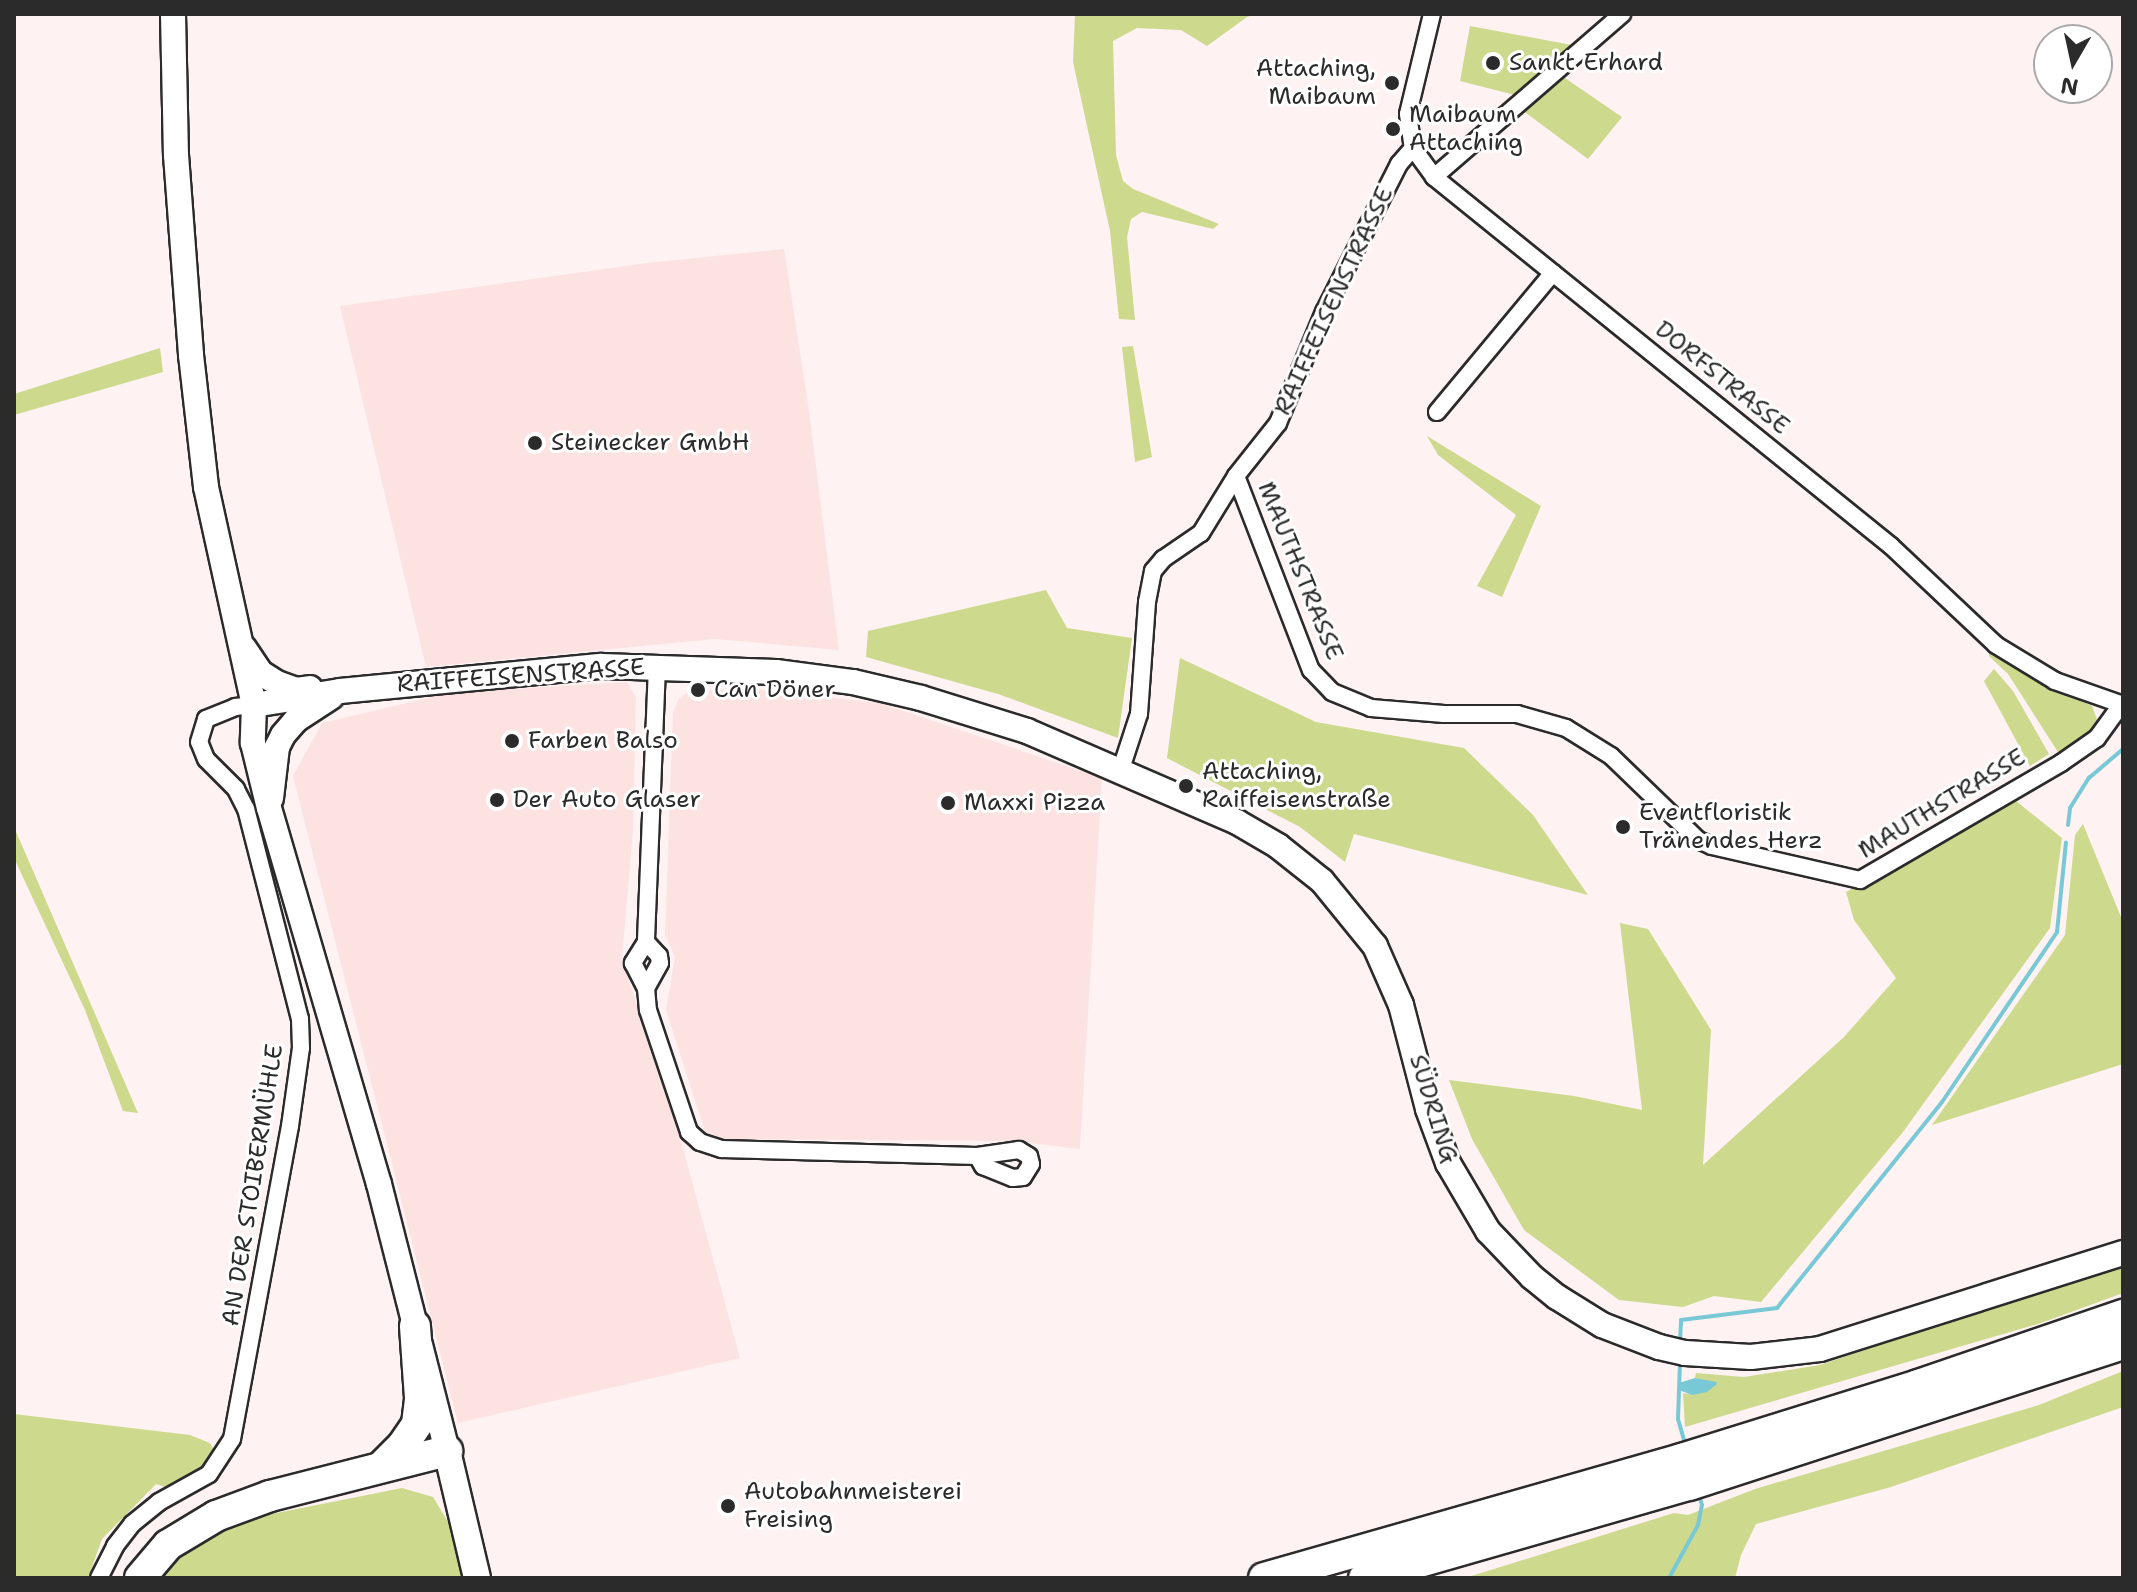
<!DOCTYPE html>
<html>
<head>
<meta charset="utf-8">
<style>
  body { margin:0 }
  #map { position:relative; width:2137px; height:1592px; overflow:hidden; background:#fef2f2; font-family:"Shantell Sans",sans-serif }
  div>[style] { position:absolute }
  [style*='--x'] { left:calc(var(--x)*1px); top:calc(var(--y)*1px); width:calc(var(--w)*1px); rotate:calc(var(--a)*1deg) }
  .built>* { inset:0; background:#fde2e2 }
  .green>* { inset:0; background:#cdd98d }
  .water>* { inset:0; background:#79c8d6 }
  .stream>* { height:4px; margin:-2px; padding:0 2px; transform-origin:2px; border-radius:2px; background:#79c8d6 }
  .roads { filter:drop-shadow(2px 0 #2b2b2b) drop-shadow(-2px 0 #2b2b2b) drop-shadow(0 2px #2b2b2b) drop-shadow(0 -2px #2b2b2b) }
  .minor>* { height:16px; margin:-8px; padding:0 8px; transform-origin:8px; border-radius:8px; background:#fff }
  .secondary>* { height:24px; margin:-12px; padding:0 12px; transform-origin:12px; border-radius:12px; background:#fff }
  .primary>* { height:26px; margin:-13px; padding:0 13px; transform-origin:13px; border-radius:13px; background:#fff }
  .motorway>* { height:30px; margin:-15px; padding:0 15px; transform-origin:15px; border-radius:15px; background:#fff }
  .dots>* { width:22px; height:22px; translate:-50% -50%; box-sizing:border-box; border:4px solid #fff; border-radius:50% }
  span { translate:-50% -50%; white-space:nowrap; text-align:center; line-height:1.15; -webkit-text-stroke:6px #fff; paint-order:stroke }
  .poi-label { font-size:24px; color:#2b2b2b }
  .left { translate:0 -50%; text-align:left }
  .right { translate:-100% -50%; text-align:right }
  .street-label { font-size:24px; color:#2b2b2b }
  .frame { position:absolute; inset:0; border:16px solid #2b2b2b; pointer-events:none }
  .north { position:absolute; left:2033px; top:24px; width:80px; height:80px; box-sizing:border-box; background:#fff; border:2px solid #aaa; border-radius:50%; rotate:189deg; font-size:22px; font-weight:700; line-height:32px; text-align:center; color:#2b2b2b }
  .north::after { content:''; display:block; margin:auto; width:28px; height:36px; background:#2b2b2b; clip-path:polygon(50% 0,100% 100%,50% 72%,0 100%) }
</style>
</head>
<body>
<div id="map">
  <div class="built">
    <i style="clip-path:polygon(784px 249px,809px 410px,839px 650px,715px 639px,426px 667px,340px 306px,647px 263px)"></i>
    <i style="clip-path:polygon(627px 682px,636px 697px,633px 829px,622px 959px,681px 1141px,740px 1358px,458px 1423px,293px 776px,322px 723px,449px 693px)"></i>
    <i style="clip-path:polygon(753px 689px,880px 703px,1102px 778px,1080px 1149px,1011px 1141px,716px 1139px,705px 1132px,666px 1010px,675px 957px,665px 935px,673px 712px,679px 698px,691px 690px)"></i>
  </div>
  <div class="green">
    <i style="clip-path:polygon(1075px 14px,1258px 14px,1247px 17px,1207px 46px,1181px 30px,1137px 28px,1113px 41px,1116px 155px,1123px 181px,1133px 189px,1219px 224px,1213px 229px,1142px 212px,1131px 219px,1127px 237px,1135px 320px,1119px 319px,1110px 231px,1073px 62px)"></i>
    <i style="clip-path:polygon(1470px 26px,1572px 45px,1515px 95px,1460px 81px)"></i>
    <i style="clip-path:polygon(1559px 74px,1622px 117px,1588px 159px,1518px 107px)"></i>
    <i style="clip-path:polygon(1133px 346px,1152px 457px,1135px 462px,1122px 347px)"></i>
    <i style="clip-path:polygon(160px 348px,163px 372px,14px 415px,14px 394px)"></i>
    <i style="clip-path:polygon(1427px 436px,1541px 506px,1502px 597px,1477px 586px,1516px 515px,1438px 455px)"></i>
    <i style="clip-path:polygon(1046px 590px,1067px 628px,1132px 638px,1118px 738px,998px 694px,866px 657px,868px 631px)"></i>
    <i style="clip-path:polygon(1989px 649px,2031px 678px,2092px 706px,2098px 722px,2085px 737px,2062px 754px,2058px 752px,2008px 674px,1989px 656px)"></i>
    <i style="clip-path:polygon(1180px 658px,1316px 722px,1464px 748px,1533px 815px,1588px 895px,1354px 834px,1345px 862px,1300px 827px,1167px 758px)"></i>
    <i style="clip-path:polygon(1994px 669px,2013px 691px,2049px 754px,2030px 766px,1984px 681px)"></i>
    <i style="clip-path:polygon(2016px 801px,2062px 838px,2050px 928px,1903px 1132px,1761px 1302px,1714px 1296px,1683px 1307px,1619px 1300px,1524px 1230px,1472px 1139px,1449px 1080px,1574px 1096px,1642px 1110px,1620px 923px,1648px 929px,1711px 1030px,1703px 1165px,1844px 1037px,1896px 978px,1854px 920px,1846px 892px)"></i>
    <i style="clip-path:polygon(2083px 824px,2123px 922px,2123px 1064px,1932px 1125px,2065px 935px,2075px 835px)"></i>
    <i style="clip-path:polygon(14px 827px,138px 1113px,123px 1111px,85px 1010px,14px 858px)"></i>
    <i style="clip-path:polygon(2123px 1263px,2123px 1293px,2041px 1323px,1685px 1427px,1683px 1393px,1692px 1395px,1704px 1380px,1695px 1378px,1696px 1373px,1744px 1377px,1820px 1365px)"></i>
    <i style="clip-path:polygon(2123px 1371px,2123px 1407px,1891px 1487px,1756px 1524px,1741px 1555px,1735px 1578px,1465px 1578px,1674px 1513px,1688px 1515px,1755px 1489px,2039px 1405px)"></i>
    <i style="clip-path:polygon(14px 1414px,190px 1435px,210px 1443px,216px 1454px,209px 1465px,169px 1488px,156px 1484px,102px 1539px,88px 1578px,14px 1578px)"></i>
    <i style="clip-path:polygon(402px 1488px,433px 1497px,453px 1530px,463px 1578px,152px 1578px,168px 1558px,214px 1531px,251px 1518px)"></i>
  </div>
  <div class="water">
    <i style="clip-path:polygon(1695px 1378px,1716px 1382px,1717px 1384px,1707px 1392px,1692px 1395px,1679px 1390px,1679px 1383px)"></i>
  </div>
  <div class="stream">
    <i style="--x:2068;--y:825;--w:17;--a:-83"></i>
    <i style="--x:2070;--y:808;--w:36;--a:-58"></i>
    <i style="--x:2089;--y:778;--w:45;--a:-40.5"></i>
    <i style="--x:1680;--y:1341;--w:21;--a:-87"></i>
    <i style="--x:1681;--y:1320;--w:97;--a:-7.1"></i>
    <i style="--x:1777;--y:1308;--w:264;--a:-51.3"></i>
    <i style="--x:1942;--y:1102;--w:205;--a:-55.9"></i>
    <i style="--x:2057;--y:932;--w:90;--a:-84.3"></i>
    <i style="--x:1680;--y:1362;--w:57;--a:92"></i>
    <i style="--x:1678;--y:1419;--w:26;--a:74"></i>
    <i style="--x:1669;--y:1578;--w:60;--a:-61.3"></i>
    <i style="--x:1698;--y:1525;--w:20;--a:-79"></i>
    <i style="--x:1702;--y:1505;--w:10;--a:-107"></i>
  </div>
  <div class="roads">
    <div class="minor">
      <i style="--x:1432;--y:14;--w:103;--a:103.5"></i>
      <i style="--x:1408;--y:114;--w:34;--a:82"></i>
      <i style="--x:1413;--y:148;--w:36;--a:54"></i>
      <i style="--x:1434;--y:177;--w:587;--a:38.92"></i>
      <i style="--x:1891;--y:546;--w:144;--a:43.3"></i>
      <i style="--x:1996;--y:645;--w:69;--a:31.4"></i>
      <i style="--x:2055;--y:681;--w:72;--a:19.4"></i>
      <i style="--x:1434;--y:177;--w:249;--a:-40.9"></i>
      <i style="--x:1437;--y:412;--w:181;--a:-50.2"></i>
      <i style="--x:1236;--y:476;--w:208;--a:68.9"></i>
      <i style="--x:1311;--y:670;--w:30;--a:46"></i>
      <i style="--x:1332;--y:692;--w:42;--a:22.3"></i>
      <i style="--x:1371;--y:708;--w:73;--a:4.7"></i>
      <i style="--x:1444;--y:714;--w:73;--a:0"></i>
      <i style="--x:1517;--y:714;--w:51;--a:15.9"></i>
      <i style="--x:1566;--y:728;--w:53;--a:31.9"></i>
      <i style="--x:1611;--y:756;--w:121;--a:44"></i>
      <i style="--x:1698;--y:840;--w:15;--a:23"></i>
      <i style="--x:1712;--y:846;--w:152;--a:12.9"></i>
      <i style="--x:1860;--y:880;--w:233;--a:-30.2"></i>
      <i style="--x:2061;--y:763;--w:44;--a:-34.8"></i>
      <i style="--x:2097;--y:738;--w:41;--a:-54"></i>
      <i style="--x:657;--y:666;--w:276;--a:92.3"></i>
      <i style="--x:646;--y:942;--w:19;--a:47"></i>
      <i style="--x:659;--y:956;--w:7;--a:82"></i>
      <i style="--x:660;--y:963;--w:29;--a:119"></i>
      <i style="--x:646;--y:988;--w:22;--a:85"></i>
      <i style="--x:648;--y:1010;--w:129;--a:71.4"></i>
      <i style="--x:689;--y:1132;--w:15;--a:42"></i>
      <i style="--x:700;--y:1142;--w:23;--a:18"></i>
      <i style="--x:722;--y:1149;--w:255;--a:1.6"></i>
      <i style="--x:977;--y:1156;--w:12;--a:59"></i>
      <i style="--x:983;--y:1166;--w:32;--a:22"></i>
      <i style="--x:1013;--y:1178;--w:10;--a:-6"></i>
      <i style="--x:1023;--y:1177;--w:15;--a:-58"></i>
      <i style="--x:1031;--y:1164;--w:8;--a:-104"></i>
      <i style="--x:1029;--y:1156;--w:12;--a:-149"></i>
      <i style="--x:1019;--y:1150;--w:42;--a:171.9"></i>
      <i style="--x:1120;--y:772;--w:61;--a:-71.9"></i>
      <i style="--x:1139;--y:714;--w:112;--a:-85.9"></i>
      <i style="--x:1147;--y:602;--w:32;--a:-79"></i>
      <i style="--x:1153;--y:571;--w:16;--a:-50"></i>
      <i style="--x:1163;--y:559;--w:46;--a:-34.4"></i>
      <i style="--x:1201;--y:533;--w:67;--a:-58.4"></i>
      <i style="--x:1236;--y:476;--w:68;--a:-51.6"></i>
      <i style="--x:1278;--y:423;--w:120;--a:-67.5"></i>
      <i style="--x:1324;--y:312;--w:166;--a:-63.1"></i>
      <i style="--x:1399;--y:164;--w:21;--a:-49"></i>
      <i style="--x:646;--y:942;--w:25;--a:122"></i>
      <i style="--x:633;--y:963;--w:28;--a:63"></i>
      <i style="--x:99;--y:1578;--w:36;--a:-63"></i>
      <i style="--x:115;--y:1546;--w:28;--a:-52"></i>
      <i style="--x:132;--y:1524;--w:35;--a:-39"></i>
      <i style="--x:159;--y:1502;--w:57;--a:-29.2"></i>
      <i style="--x:209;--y:1474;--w:42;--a:-56.7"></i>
      <i style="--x:232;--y:1439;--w:318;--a:-79.5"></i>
      <i style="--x:290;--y:1126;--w:79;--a:-82"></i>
      <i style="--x:301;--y:1048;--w:29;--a:-92"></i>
      <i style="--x:300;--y:1019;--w:217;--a:-104.4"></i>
      <i style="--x:246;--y:809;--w:22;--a:-117"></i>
      <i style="--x:236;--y:789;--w:42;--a:-135"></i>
      <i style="--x:206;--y:759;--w:18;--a:-112"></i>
      <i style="--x:199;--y:742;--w:24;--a:-73"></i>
      <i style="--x:206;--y:719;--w:31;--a:-22"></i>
      <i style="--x:235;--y:707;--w:19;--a:-6"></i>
    </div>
    <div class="secondary">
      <i style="--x:173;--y:14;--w:141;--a:88.8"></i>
      <i style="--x:176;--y:155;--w:201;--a:85.7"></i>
      <i style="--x:191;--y:355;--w:133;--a:83.5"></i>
      <i style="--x:206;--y:487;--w:223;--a:77.6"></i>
      <i style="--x:254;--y:705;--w:38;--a:92"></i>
      <i style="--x:253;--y:743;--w:67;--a:76.2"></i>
      <i style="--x:269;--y:808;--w:392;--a:73.7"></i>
      <i style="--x:379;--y:1184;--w:276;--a:75.7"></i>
      <i style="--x:244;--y:648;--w:30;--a:56"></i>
      <i style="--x:261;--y:673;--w:19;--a:32"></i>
      <i style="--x:277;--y:683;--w:20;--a:20"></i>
      <i style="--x:296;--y:690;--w:14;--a:-8"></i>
      <i style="--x:254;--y:705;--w:87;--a:-9.2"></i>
      <i style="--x:340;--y:691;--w:263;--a:-5.5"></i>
      <i style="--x:602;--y:666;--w:174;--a:2"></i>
      <i style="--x:776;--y:672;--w:78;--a:7.4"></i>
      <i style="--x:853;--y:682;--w:70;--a:13.2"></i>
      <i style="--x:921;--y:698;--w:111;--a:17.3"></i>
      <i style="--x:1027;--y:731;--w:229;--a:23.4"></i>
      <i style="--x:1237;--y:822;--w:48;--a:30.3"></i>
      <i style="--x:1278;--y:846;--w:56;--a:38.5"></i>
      <i style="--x:1322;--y:881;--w:84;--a:50.8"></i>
      <i style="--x:1375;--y:946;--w:64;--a:66.2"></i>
      <i style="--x:1401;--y:1005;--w:107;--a:75.4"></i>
      <i style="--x:1428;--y:1109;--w:58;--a:69.7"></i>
      <i style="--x:1448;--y:1163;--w:79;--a:59.5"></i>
      <i style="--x:1488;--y:1231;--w:64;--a:46.3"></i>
      <i style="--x:1532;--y:1277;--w:32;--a:39"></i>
      <i style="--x:1557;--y:1297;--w:53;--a:31.9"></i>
      <i style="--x:1602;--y:1325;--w:61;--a:21.1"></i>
      <i style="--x:1659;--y:1347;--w:27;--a:13"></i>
      <i style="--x:1685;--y:1353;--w:66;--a:3.5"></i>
      <i style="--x:1751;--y:1357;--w:69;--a:-6.6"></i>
      <i style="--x:1820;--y:1349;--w:318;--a:-17.6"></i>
      <i style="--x:271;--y:798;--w:51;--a:-83.3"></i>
      <i style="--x:277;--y:747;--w:13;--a:-63"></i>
      <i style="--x:283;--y:735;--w:20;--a:-49"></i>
      <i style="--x:296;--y:720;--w:42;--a:-33.3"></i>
    </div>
    <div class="primary">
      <i style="--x:447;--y:1451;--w:130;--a:76.7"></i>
    </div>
    <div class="motorway">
      <i style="--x:382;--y:1466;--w:30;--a:-45"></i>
      <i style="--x:403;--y:1445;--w:25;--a:-56"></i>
      <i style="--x:417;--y:1424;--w:26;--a:-83"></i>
      <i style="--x:420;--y:1398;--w:72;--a:-94"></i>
      <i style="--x:140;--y:1578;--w:43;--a:-49.7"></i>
      <i style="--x:168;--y:1545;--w:56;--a:-31.1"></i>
      <i style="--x:216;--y:1516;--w:58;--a:-20.3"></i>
      <i style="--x:270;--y:1496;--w:183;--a:-14.3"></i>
      <i style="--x:1264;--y:1578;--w:434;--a:-15.9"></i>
      <i style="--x:1681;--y:1459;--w:248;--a:-17.3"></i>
      <i style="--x:1918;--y:1385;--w:217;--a:-18.9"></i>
      <i style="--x:1364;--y:1578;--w:338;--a:-16"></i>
      <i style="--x:1689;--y:1485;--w:456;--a:-18"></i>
    </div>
  </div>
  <div class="dots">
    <i style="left:1493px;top:63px;background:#2b2b2b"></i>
    <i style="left:1392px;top:83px;background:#2b2b2b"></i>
    <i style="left:1393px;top:129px;background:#2b2b2b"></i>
    <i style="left:535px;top:443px;background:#2b2b2b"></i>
    <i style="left:698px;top:690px;background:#2b2b2b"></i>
    <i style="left:512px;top:741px;background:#2b2b2b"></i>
    <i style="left:1186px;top:786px;background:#2b2b2b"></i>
    <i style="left:497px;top:800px;background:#2b2b2b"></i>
    <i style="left:948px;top:803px;background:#2b2b2b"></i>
    <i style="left:1623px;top:827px;background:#2b2b2b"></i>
    <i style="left:728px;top:1506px;background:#2b2b2b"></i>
  </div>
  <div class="poi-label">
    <span class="left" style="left:1509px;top:63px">Sankt Erhard</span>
    <span class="right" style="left:1376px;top:83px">Attaching,<br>Maibaum</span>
    <span class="left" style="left:1409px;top:129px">Maibaum<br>Attaching</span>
    <span class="left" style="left:551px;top:443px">Steinecker GmbH</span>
    <span class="left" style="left:714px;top:690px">Can Döner</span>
    <span class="left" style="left:528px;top:741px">Farben Balso</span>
    <span class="left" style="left:1202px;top:786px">Attaching,<br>Raiffeisenstraße</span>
    <span class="left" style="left:513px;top:800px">Der Auto Glaser</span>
    <span class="left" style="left:964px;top:803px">Maxxi Pizza</span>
    <span class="left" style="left:1639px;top:827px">Eventfloristik<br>Tränendes Herz</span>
    <span class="left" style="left:744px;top:1506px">Autobahnmeisterei<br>Freising</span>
  </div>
  <div class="street-label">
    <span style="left:1334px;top:301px;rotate:-65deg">RAIFFEISENSTRASSE</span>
    <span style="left:1722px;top:378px;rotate:39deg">DORFSTRASSE</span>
    <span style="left:1300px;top:571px;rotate:68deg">MAUTHSTRASSE</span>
    <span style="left:521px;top:676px;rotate:-4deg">RAIFFEISENSTRASSE</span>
    <span style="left:1942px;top:804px;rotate:-31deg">MAUTHSTRASSE</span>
    <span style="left:1433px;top:1109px;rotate:73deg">SÜDRING</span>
    <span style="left:253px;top:1185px;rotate:-81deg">AN DER STOIBERMÜHLE</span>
  </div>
  <div class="frame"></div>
  <div class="north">N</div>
</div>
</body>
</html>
